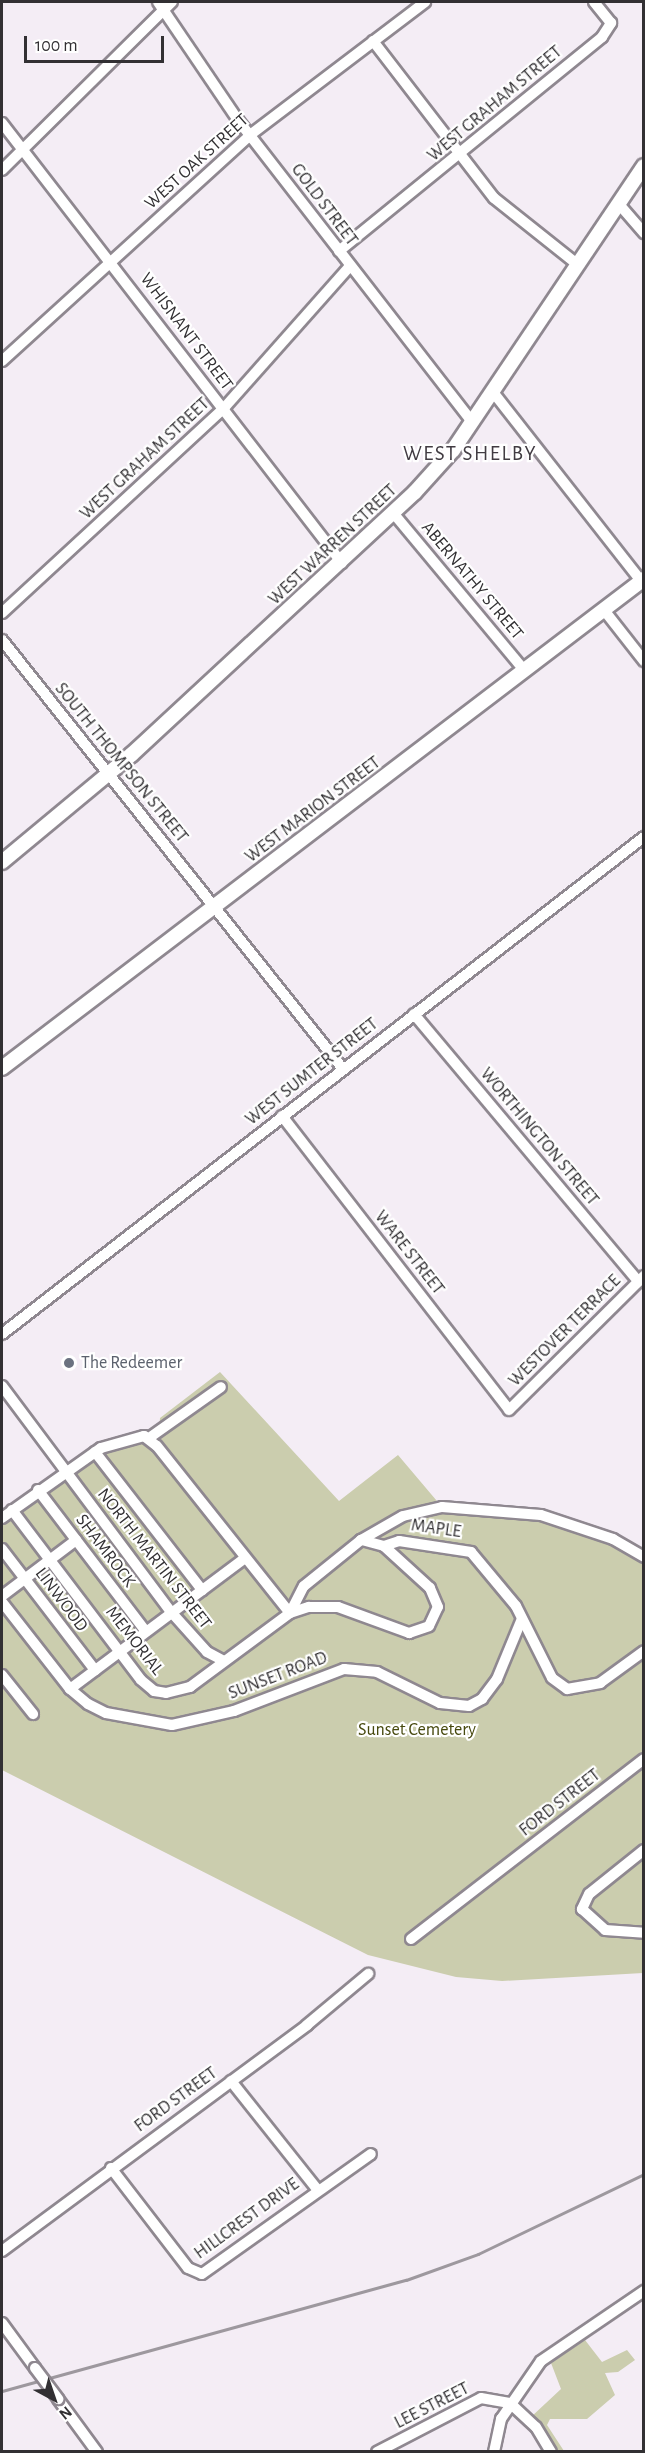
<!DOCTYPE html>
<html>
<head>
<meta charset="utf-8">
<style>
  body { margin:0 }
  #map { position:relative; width:645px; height:2453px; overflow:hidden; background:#f4edf5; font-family:"Alegreya Sans",sans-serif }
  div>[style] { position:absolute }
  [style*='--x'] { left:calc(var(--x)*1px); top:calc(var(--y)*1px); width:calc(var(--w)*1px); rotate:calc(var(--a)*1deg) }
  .green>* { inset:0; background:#cbcdae }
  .roads { filter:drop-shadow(2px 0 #8f8890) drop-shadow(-2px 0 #8f8890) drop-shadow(0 2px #8f8890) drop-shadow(0 -2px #8f8890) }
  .minor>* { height:10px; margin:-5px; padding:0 5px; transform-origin:5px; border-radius:5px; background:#fff }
  .major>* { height:14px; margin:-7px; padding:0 7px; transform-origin:7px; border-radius:7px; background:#fff }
  .rail>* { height:3px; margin:-1.5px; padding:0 1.5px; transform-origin:1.5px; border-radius:1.5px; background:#9d989e }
  .bridges { filter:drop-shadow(2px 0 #8f8890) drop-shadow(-2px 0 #8f8890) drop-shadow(0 2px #8f8890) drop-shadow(0 -2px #8f8890) }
  .minor-bridge>* { height:10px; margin:-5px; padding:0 5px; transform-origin:5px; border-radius:5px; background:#fff }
  .dots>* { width:16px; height:16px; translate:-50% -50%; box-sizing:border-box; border:3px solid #fff; border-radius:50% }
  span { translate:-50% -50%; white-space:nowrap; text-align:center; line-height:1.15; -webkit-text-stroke:4.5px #fff; paint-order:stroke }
  .street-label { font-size:18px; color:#323033 }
  .worship-label { font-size:18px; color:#5b616d }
  .left { translate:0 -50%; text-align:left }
  .park-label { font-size:18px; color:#46480d }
  .quarter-label { font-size:21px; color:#413b42; letter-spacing:1.5px }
  .frame { position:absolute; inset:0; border:3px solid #323033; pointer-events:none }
  .north { position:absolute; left:24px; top:2369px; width:60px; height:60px; -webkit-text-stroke:4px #fff; paint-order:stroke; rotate:140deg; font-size:16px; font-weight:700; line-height:24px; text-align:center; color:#323033 }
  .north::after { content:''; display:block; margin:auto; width:21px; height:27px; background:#323033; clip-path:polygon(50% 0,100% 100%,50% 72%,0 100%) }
  .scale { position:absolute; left:24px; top:36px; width:140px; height:27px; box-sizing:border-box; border:3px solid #323033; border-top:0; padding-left:8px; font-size:18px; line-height:21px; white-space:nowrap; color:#323033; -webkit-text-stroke:4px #fff; paint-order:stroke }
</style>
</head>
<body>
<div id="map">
  <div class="green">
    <i style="clip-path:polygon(220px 1372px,339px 1501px,398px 1455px,442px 1507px,541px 1515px,643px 1557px,643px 1973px,502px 1981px,456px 1977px,368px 1955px,2px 1770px,2px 1518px,101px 1448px,159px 1431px,160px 1418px)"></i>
    <i style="clip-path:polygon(585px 2340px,602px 2362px,627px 2350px,635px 2360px,618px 2372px,605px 2373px,615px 2395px,587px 2419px,550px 2419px,547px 2425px,564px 2451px,554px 2451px,531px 2417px,561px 2389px,551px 2363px)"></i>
  </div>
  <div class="roads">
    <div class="minor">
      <i style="--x:158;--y:2;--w:143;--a:55.9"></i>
      <i style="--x:238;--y:120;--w:382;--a:52.2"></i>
      <i style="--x:373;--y:41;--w:198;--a:52.4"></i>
      <i style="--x:494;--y:198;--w:106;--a:38.5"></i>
      <i style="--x:2;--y:123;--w:556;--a:52.31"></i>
      <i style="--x:2;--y:170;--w:239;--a:-44.7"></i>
      <i style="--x:618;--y:203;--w:40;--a:49"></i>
      <i style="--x:339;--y:251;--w:339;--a:-39.1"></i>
      <i style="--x:602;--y:37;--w:17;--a:-57"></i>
      <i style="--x:611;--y:23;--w:27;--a:-129"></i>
      <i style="--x:2;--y:361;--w:336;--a:-42.3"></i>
      <i style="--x:250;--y:135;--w:220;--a:-37.2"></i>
      <i style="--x:493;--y:392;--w:240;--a:51.9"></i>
      <i style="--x:394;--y:514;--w:204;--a:50.2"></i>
      <i style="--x:604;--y:610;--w:65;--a:51.9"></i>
      <i style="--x:2;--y:613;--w:302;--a:-42.7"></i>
      <i style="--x:224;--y:408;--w:190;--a:-48.4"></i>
      <i style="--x:2;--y:640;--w:548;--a:51.52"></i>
      <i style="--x:414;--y:1014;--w:349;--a:50"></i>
      <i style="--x:282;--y:1116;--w:371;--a:52.3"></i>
      <i style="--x:509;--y:1410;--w:190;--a:-44.8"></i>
      <i style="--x:2;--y:1334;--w:812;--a:-37.75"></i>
      <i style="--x:2;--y:1386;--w:284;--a:53.2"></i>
      <i style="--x:172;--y:1613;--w:52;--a:48.1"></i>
      <i style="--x:207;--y:1652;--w:19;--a:28"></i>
      <i style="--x:149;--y:1438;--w:88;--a:-35.3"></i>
      <i style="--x:95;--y:1452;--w:175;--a:52.2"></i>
      <i style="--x:38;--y:1490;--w:178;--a:52.7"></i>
      <i style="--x:12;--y:1510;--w:213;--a:52.8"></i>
      <i style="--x:141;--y:1680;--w:17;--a:40"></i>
      <i style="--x:154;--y:1691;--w:12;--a:9"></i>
      <i style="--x:166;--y:1693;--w:25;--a:-14"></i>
      <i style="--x:190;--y:1687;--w:124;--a:-36.5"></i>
      <i style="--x:290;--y:1613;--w:20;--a:-18"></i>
      <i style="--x:309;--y:1607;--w:29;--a:0"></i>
      <i style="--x:338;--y:1607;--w:76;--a:20.1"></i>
      <i style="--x:409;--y:1633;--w:21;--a:-19"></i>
      <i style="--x:429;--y:1626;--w:21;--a:-65"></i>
      <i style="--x:438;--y:1607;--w:21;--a:-113"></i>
      <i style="--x:430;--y:1588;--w:62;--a:-137.6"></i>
      <i style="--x:384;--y:1546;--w:24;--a:-165"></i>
      <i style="--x:2;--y:1518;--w:121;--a:-35.3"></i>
      <i style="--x:101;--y:1448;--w:45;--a:-15.6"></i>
      <i style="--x:144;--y:1436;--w:16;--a:38"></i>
      <i style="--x:157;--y:1446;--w:213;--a:51.5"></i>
      <i style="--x:384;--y:1546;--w:16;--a:-18"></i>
      <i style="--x:399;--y:1541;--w:73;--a:8.7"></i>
      <i style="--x:471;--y:1552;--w:70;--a:50.2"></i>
      <i style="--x:516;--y:1606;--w:80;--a:63.4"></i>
      <i style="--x:552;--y:1678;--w:19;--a:36"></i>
      <i style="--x:567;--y:1689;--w:34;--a:-10"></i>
      <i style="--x:600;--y:1683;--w:54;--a:-36"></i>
      <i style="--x:2;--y:1549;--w:153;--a:52.5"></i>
      <i style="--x:2;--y:1596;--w:93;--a:-37.1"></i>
      <i style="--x:2;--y:1602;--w:110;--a:52"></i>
      <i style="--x:70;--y:1689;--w:23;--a:40"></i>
      <i style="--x:88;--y:1704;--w:20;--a:27"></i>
      <i style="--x:106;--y:1713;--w:67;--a:10.3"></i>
      <i style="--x:172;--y:1725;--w:64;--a:-12.7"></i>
      <i style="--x:234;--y:1711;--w:118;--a:-20.9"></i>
      <i style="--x:344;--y:1669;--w:33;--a:5"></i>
      <i style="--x:377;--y:1672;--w:70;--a:26.2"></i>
      <i style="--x:440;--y:1703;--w:29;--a:6"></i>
      <i style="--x:469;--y:1706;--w:15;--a:-28"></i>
      <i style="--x:482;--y:1699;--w:25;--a:-53"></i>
      <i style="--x:497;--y:1679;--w:63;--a:-67.5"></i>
      <i style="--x:290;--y:1613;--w:30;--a:-63"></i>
      <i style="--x:304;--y:1586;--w:73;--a:-38.9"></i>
      <i style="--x:361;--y:1540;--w:48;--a:-29.7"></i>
      <i style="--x:403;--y:1516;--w:40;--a:-13"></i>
      <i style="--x:442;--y:1507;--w:99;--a:4.6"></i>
      <i style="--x:541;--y:1515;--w:76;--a:18.4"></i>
      <i style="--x:613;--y:1539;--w:36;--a:30"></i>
      <i style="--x:2;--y:1675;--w:50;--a:51.5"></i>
      <i style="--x:70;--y:1689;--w:217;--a:-36.8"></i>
      <i style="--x:644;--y:1850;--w:70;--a:141.3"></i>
      <i style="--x:589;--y:1894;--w:17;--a:115"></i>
      <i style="--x:582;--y:1909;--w:31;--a:42"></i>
      <i style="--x:605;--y:1930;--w:39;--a:4"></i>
      <i style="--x:411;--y:1939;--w:294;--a:-37.7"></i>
      <i style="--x:231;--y:2081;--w:138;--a:51.5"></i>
      <i style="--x:111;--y:2168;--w:126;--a:52.4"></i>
      <i style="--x:188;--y:2268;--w:15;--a:23"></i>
      <i style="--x:202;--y:2274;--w:207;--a:-35.4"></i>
      <i style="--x:2;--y:2251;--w:380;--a:-36.5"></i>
      <i style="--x:307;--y:2025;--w:80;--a:-39.9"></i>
      <i style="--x:2;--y:2323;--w:56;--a:53.7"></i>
      <i style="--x:58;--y:2399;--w:66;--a:53.7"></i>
      <i style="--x:377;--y:2452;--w:117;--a:-27.4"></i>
      <i style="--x:481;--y:2398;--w:29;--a:10"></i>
      <i style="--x:510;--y:2403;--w:35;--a:43"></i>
      <i style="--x:536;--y:2427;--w:29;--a:59"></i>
      <i style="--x:494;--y:2452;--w:34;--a:-78"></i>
      <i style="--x:501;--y:2419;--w:70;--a:-55.4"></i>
      <i style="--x:541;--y:2361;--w:125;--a:-34.2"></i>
    </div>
    <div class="major">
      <i style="--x:2;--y:862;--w:168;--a:-39.7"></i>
      <i style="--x:131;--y:755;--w:387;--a:-42.8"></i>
      <i style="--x:415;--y:492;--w:57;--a:-47.9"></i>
      <i style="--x:453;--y:450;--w:342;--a:-56.1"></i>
      <i style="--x:2;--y:1068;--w:807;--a:-37.3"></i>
    </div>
  </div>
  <div class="rail">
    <i style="--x:2;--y:2391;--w:419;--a:-15.4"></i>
    <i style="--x:406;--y:2280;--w:77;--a:-19.9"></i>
    <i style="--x:478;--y:2254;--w:184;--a:-25.7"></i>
  </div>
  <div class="bridges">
    <div class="minor-bridge">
      <i style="--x:35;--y:2368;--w:39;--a:53"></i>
    </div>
  </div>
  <div class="dots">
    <i style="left:69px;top:1363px;background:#6b7280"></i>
  </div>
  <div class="street-label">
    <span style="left:495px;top:104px;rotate:-40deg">WEST GRAHAM STREET</span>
    <span style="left:197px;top:162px;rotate:-42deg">WEST OAK STREET</span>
    <span style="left:324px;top:205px;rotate:53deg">GOLD STREET</span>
    <span style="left:186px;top:332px;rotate:53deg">WHISNANT STREET</span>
    <span style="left:145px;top:459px;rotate:-43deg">WEST GRAHAM STREET</span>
    <span style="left:333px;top:545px;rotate:-43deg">WEST WARREN STREET</span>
    <span style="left:472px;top:581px;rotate:50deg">ABERNATHY STREET</span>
    <span style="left:121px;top:763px;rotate:51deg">SOUTH THOMPSON STREET</span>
    <span style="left:313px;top:810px;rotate:-37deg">WEST MARION STREET</span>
    <span style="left:312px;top:1072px;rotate:-38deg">WEST SUMTER STREET</span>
    <span style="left:539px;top:1137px;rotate:50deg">WORTHINGTON STREET</span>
    <span style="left:409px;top:1253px;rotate:52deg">WARE STREET</span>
    <span style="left:565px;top:1331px;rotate:-45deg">WESTOVER TERRACE</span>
    <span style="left:436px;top:1529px;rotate:8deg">MAPLE</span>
    <span style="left:105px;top:1551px;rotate:53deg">SHAMROCK</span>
    <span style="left:154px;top:1559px;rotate:52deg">NORTH MARTIN STREET</span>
    <span style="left:61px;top:1600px;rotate:53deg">LINWOOD</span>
    <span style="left:134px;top:1641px;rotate:52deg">MEMORIAL</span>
    <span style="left:278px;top:1676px;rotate:-21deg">SUNSET ROAD</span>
    <span style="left:560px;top:1803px;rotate:-38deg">FORD STREET</span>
    <span style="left:176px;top:2100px;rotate:-36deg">FORD STREET</span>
    <span style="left:247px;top:2219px;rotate:-36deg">HILLCREST DRIVE</span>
    <span style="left:432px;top:2406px;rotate:-27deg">LEE STREET</span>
  </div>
  <div class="worship-label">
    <span class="left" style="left:81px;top:1363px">The Redeemer</span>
  </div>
  <div class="park-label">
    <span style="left:417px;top:1730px">Sunset Cemetery</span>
  </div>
  <div class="quarter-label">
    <span style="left:470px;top:454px">WEST SHELBY</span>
  </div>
  <div class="frame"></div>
  <div class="north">N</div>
  <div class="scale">100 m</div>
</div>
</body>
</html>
